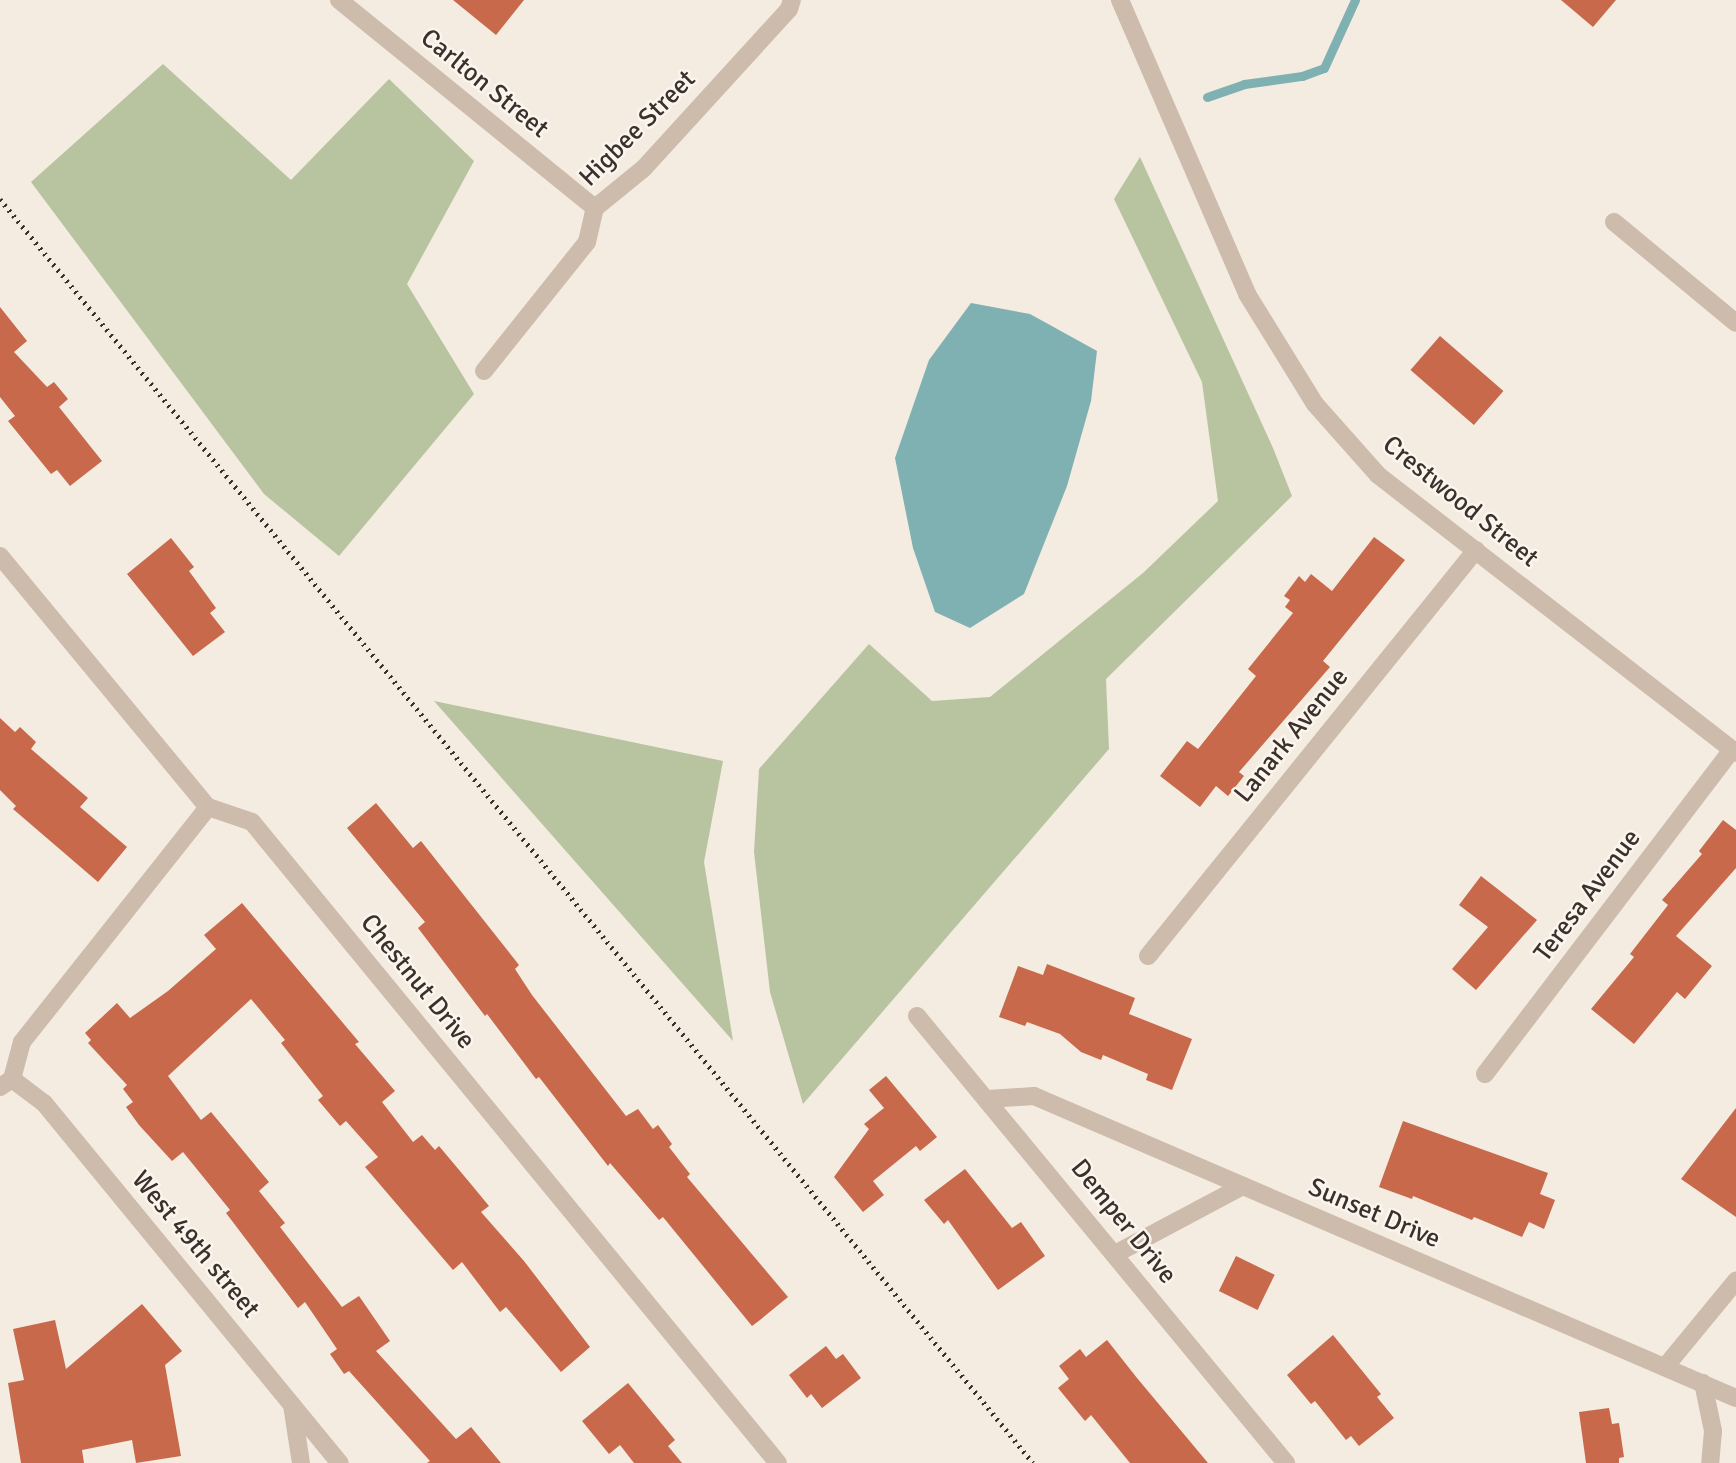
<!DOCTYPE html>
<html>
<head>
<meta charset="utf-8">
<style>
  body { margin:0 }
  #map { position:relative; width:1736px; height:1463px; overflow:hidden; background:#f4ebe1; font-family:Signika,sans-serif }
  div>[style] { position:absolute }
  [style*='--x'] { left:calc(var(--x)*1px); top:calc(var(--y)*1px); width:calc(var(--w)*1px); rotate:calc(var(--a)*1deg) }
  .green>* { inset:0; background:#b8c4a0 }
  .water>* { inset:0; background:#7fb0b2 }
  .stream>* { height:9px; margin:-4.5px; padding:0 4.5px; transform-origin:4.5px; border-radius:4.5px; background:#7fb0b2 }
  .building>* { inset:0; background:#c8694b; transform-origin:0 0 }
  .minor>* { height:18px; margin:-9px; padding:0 9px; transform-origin:9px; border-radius:9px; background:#cdbbac }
  .rail>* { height:5px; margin-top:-2.5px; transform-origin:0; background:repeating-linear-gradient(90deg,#3b302b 0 2px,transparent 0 7px) }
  span { translate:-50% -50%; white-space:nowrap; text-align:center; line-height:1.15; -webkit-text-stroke:5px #fbf5ee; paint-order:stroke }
  .street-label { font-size:26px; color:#3b302b }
</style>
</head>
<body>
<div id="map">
  <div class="green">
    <i style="clip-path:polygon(163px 64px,291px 180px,389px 79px,474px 161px,407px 284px,474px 394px,339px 556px,264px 494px,31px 182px)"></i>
    <i style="clip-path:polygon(1140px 157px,1273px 448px,1292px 496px,1106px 679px,1109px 749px,803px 1104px,770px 992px,754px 852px,759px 769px,869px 644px,932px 701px,990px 697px,1143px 573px,1218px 501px,1202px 382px,1114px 199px)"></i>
    <i style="clip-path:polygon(434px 701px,723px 761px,704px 862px,733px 1041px)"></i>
  </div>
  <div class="water">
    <i style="clip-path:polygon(971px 303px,1030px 314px,1097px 351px,1091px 401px,1067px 486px,1024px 594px,970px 628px,935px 612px,913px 548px,895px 458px,929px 360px)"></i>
  </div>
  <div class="stream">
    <i style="--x:1207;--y:97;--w:39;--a:-19"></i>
    <i style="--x:1244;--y:84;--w:59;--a:-7.9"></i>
    <i style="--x:1302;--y:76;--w:23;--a:-20"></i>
    <i style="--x:1324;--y:68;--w:75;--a:-65.5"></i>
  </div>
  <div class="building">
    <i style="clip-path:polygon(453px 0,524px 0,496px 35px)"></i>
    <i style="clip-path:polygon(1561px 0,1616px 0,1593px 27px)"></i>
    <i style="clip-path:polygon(0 307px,27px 341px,14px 352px,47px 387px,54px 382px,68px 399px,59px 407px,102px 461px,70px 486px,57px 470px,51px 474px,8px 421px,15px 416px,0 397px)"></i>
    <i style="left:1440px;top:336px;width:84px;height:45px;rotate:41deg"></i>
    <i style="clip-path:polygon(1374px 537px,1405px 560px,1323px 661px,1330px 667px,1239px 772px,1244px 776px,1228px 796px,1216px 786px,1200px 807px,1160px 776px,1187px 741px,1198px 749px,1256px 676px,1248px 669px,1293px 613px,1285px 607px,1290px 600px,1284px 596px,1299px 576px,1305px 582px,1311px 574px,1332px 591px)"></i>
    <i style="clip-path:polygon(171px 538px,194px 567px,189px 571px,216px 608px,210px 613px,225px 632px,193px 656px,127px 574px)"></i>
    <i style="clip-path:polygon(0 718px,15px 732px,20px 727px,36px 742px,31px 749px,88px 798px,80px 807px,127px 847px,98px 882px,13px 809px,16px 806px,0 790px)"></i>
    <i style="clip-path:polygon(376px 803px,413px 848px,421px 841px,519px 965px,515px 969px,532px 995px,626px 1116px,638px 1109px,653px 1129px,658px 1125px,672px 1144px,669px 1147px,690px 1174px,687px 1177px,788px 1297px,760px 1320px,752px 1326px,663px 1217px,659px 1220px,610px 1163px,608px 1166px,539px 1077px,536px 1079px,487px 1014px,485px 1016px,418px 928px,425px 922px,347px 828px)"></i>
    <i style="clip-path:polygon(1723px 820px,1736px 830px,1736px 868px,1676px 936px,1712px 966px,1685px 999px,1677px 992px,1634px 1044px,1591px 1009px,1634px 957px,1630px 954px,1668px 905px,1662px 900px,1702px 854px,1699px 851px)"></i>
    <i style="clip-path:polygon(1481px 876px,1537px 920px,1476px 990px,1452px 969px,1488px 927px,1459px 905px)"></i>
    <i style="clip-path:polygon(242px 903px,359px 1042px,355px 1044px,395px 1091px,382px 1102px,413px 1142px,422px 1135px,435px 1150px,439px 1146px,470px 1183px,489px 1206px,481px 1212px,524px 1261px,590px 1347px,561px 1372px,506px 1307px,500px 1312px,462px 1262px,453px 1270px,365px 1167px,378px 1157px,346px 1121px,340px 1126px,318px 1100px,323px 1096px,281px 1043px,285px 1040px,251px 999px,168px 1076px,201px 1120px,211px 1112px,269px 1182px,259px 1191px,285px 1223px,280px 1227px,342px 1307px,359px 1296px,390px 1341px,376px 1351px,456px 1439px,471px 1427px,501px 1463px,427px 1463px,430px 1461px,349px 1371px,344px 1374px,330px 1354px,337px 1349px,305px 1302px,298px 1308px,226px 1213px,230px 1210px,183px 1152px,172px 1161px,139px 1125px,126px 1107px,133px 1102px,123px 1089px,127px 1085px,88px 1043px,91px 1040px,85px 1033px,117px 1003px,130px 1018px,168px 991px,216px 949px,204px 935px)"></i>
    <i style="clip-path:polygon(1047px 964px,1135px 998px,1129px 1014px,1192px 1039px,1172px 1090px,1146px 1080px,1148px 1074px,1103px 1055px,1101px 1060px,1081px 1052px,1060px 1034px,1027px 1022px,1025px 1026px,999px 1017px,1018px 966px,1043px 975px)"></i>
    <i style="clip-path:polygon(886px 1076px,937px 1137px,920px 1151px,916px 1146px,873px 1181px,884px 1195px,863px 1212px,834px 1177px,869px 1129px,864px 1124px,884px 1108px,869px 1090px)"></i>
    <i style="clip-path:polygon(1736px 1108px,1736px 1217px,1681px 1179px)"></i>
    <i style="clip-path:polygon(1403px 1121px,1548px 1173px,1540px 1194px,1555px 1200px,1544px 1229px,1529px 1222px,1522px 1237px,1474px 1217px,1472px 1220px,1413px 1196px,1412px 1199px,1379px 1187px)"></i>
    <i style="clip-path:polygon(965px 1169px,1012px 1228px,1021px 1222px,1045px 1256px,998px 1290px,948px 1220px,944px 1224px,924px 1200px)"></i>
    <i style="left:1236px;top:1256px;width:43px;height:39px;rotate:26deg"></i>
    <i style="clip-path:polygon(142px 1304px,182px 1351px,165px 1365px,181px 1456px,136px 1463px,132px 1440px,82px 1450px,84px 1463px,21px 1463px,8px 1383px,24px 1380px,13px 1329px,55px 1320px,66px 1369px)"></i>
    <i style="clip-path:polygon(1333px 1335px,1381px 1394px,1377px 1397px,1394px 1418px,1359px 1446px,1351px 1436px,1346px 1440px,1315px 1401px,1311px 1404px,1287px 1375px)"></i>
    <i style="clip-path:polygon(1107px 1340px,1137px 1378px,1208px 1463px,1130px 1463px,1091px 1415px,1085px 1421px,1058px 1388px,1069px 1379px,1059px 1366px,1080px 1349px,1086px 1357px)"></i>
    <i style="clip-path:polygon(826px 1346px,836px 1359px,843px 1354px,861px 1378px,822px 1408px,811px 1394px,807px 1398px,789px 1375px)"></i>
    <i style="clip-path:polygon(628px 1383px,675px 1440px,668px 1446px,682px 1463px,634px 1463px,620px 1445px,609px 1454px,582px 1421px)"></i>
    <i style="clip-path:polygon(1609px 1408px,1612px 1424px,1619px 1423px,1624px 1457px,1619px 1458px,1619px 1463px,1586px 1463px,1579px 1412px)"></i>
  </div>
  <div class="minor">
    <i style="--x:339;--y:0;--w:330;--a:39.1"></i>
    <i style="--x:1120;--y:0;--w:320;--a:66.6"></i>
    <i style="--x:1247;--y:294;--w:129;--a:58.3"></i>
    <i style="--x:1315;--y:404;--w:95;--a:48.4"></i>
    <i style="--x:1378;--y:475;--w:453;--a:37.8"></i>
    <i style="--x:1614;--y:222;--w:158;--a:39.6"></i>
    <i style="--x:484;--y:371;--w:165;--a:-51.4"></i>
    <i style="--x:587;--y:242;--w:35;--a:-77"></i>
    <i style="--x:595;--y:208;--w:63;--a:-39.2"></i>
    <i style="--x:644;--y:168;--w:215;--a:-47.6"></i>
    <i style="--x:789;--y:9;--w:9;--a:-72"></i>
    <i style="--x:0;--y:556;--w:326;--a:50.4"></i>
    <i style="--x:208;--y:807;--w:46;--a:18.8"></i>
    <i style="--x:252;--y:822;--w:829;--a:50.63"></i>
    <i style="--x:1148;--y:956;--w:522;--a:-51.07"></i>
    <i style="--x:917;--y:1016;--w:580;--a:50.46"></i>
    <i style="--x:1485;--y:1074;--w:407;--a:-52.7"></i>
    <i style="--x:12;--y:1079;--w:38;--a:-75"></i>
    <i style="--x:22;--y:1042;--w:300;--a:-51.6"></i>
    <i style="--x:0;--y:1087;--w:14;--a:-34"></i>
    <i style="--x:12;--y:1079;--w:40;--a:37"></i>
    <i style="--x:44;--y:1103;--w:466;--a:50.6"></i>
    <i style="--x:988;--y:1099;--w:46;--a:-3.7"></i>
    <i style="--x:1034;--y:1096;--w:764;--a:23.28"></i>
    <i style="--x:1115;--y:1254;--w:145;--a:-28"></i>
    <i style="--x:1665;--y:1367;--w:112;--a:-50.5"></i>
    <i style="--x:1703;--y:1383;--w:49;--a:78.2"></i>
    <i style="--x:1713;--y:1431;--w:32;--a:95"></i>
    <i style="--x:292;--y:1405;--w:59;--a:81.2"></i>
  </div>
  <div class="rail">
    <i style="--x:0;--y:199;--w:1632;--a:50.74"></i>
  </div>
  <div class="street-label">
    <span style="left:484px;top:84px;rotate:39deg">Carlton Street</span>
    <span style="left:638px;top:129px;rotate:-45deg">Higbee Street</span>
    <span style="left:1460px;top:502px;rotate:39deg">Crestwood Street</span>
    <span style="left:1292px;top:736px;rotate:-51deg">Lanark Avenue</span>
    <span style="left:1588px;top:896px;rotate:-53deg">Teresa Avenue</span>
    <span style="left:417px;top:982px;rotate:51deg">Chestnut Drive</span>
    <span style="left:1374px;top:1214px;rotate:23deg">Sunset Drive</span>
    <span style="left:1123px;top:1222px;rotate:51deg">Demper Drive</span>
    <span style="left:195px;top:1245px;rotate:50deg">West 49th street</span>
  </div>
</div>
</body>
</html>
